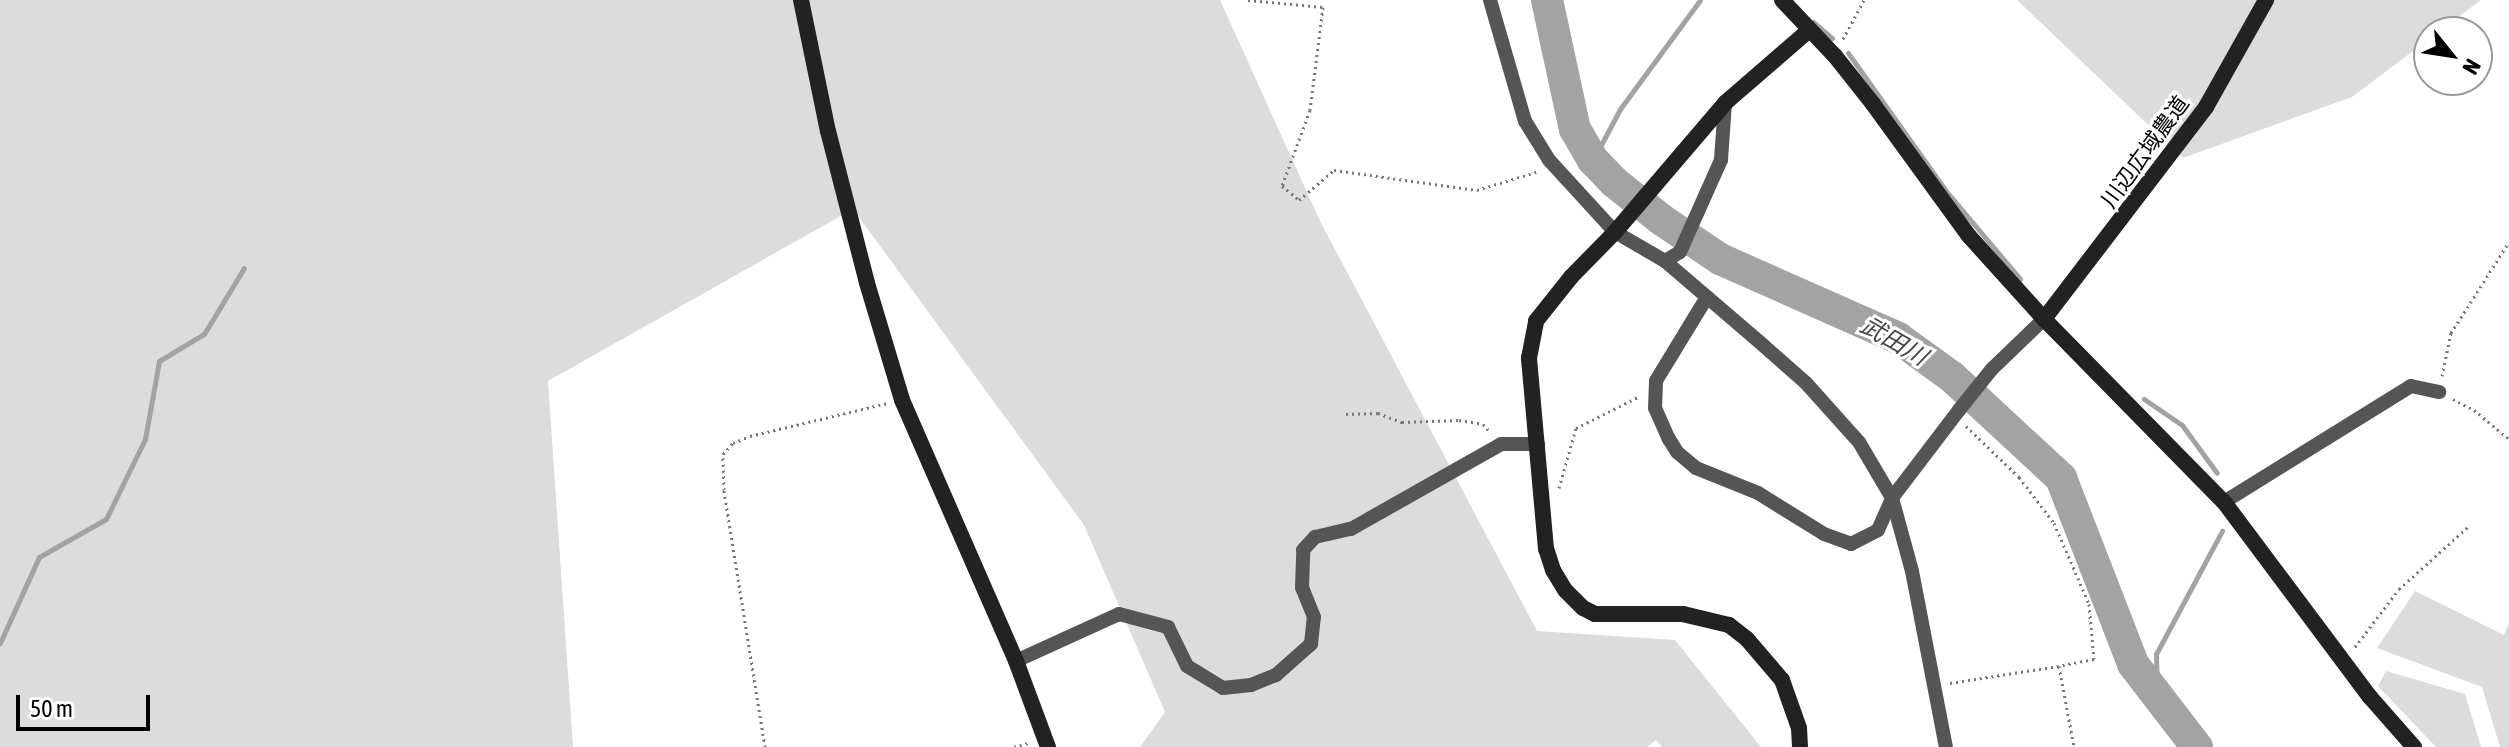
<!DOCTYPE html>
<html>
<head>
<meta charset="utf-8">
<style>
  body { margin:0 }
  #map { position:relative; width:2509px; height:747px; overflow:hidden; background:#fff; font-family:"Asap Condensed","Noto Sans JP",sans-serif }
  div>[style] { position:absolute }
  [style*='--x'] { left:calc(var(--x)*1px); top:calc(var(--y)*1px); width:calc(var(--w)*1px); rotate:calc(var(--a)*1deg) }
  .green>* { inset:0; background:#dcdcdc }
  .stream>* { height:5px; margin:-2.5px; padding:0 2.5px; transform-origin:2.5px; border-radius:2.5px; background:#a3a3a3 }
  .river>* { height:32px; margin:-16px; padding:0 16px; transform-origin:16px; border-radius:16px; background:#a3a3a3 }
  .path>* { height:3px; margin-top:-1.5px; transform-origin:0; background:repeating-linear-gradient(90deg,#777 0 2px,transparent 0 6px) }
  .street>* { height:14px; margin:-7px; padding:0 7px; transform-origin:7px; border-radius:7px; background:#555 }
  .secondary>* { height:16px; margin:-8px; padding:0 8px; transform-origin:8px; border-radius:8px; background:#222 }
  span { translate:-50% -50%; white-space:nowrap; text-align:center; line-height:1.15; -webkit-text-stroke:6px #fff; paint-order:stroke }
  .street-label { font-size:22px; color:#000 }
  .water-label { font-size:24px; color:#444; font-style:italic }
  .north { position:absolute; left:2413px; top:16px; width:80px; height:80px; box-sizing:border-box; background:#fff; border:2px solid #999; border-radius:50%; rotate:120deg; font-size:22px; font-weight:700; line-height:32px; text-align:center; color:#000 }
  .north::after { content:''; display:block; margin:auto; width:28px; height:36px; background:#000; clip-path:polygon(50% 0,100% 100%,50% 72%,0 100%) }
  .scale { position:absolute; left:16px; top:695px; width:134px; height:36px; box-sizing:border-box; border:4px solid #000; border-top:0; padding-left:10px; font-size:24px; line-height:28px; white-space:nowrap; color:#000; -webkit-text-stroke:6px #fff; paint-order:stroke }
</style>
</head>
<body>
<div id="map">
  <div class="green">
    <i style="clip-path:polygon(0 0,1220px 0,1320px 221px,1537px 631px,1675px 640px,1761px 747px,1662px 747px,1656px 740px,1647px 747px,1140px 747px,1165px 712px,1084px 525px,853px 209px,548px 381px,573px 747px,0 747px)"></i>
    <i style="clip-path:polygon(2017px 0,2481px 0,2438px 32px,2429px 32px,2429px 39px,2352px 97px,2183px 158px)"></i>
    <i style="clip-path:polygon(2415px 591px,2504px 635px,2509px 623px,2509px 747px,2500px 747px,2482px 687px,2377px 648px)"></i>
    <i style="clip-path:polygon(2386px 671px,2465px 694px,2481px 747px,2436px 747px,2378px 686px)"></i>
  </div>
  <div class="stream">
    <i style="--x:1813;--y:22;--w:25;--a:40"></i>
    <i style="--x:1848;--y:53;--w:169;--a:54.6"></i>
    <i style="--x:1946;--y:191;--w:115;--a:49.9"></i>
    <i style="--x:1593;--y:160;--w:58;--a:-62.1"></i>
    <i style="--x:1620;--y:109;--w:135;--a:-53.7"></i>
    <i style="--x:2144;--y:399;--w:46;--a:34.4"></i>
    <i style="--x:2182;--y:425;--w:59;--a:53.9"></i>
    <i style="--x:0;--y:643;--w:94;--a:-65.6"></i>
    <i style="--x:39;--y:557;--w:77;--a:-29.6"></i>
    <i style="--x:106;--y:519;--w:89;--a:-64"></i>
    <i style="--x:145;--y:439;--w:79;--a:-79.8"></i>
    <i style="--x:159;--y:361;--w:52;--a:-31"></i>
    <i style="--x:204;--y:334;--w:77;--a:-58.8"></i>
    <i style="--x:2157;--y:695;--w:41;--a:-91.4"></i>
    <i style="--x:2156;--y:654;--w:140;--a:-61.8"></i>
  </div>
  <div class="river">
    <i style="--x:1547;--y:0;--w:132;--a:77.8"></i>
    <i style="--x:1575;--y:129;--w:36;--a:60"></i>
    <i style="--x:1593;--y:160;--w:30;--a:46"></i>
    <i style="--x:1614;--y:182;--w:61;--a:38.4"></i>
    <i style="--x:1662;--y:220;--w:70;--a:33.9"></i>
    <i style="--x:1720;--y:259;--w:195;--a:23.9"></i>
    <i style="--x:1898;--y:338;--w:67;--a:35.8"></i>
    <i style="--x:1952;--y:377;--w:149;--a:42.8"></i>
    <i style="--x:2061;--y:478;--w:199;--a:68.8"></i>
    <i style="--x:2133;--y:664;--w:105;--a:52.4"></i>
  </div>
  <div class="path">
    <i style="--x:1248;--y:0;--w:75;--a:5.3"></i>
    <i style="--x:1323;--y:7;--w:104;--a:97.2"></i>
    <i style="--x:1310;--y:110;--w:81;--a:110.2"></i>
    <i style="--x:1282;--y:186;--w:22;--a:39"></i>
    <i style="--x:1299;--y:200;--w:46;--a:-40.6"></i>
    <i style="--x:1334;--y:170;--w:144;--a:8"></i>
    <i style="--x:1477;--y:190;--w:62;--a:-17"></i>
    <i style="--x:1843;--y:39;--w:44;--a:-61.7"></i>
    <i style="--x:2442;--y:376;--w:44;--a:-78.2"></i>
    <i style="--x:2451;--y:333;--w:108;--a:-57.5"></i>
    <i style="--x:2453;--y:399;--w:24;--a:28"></i>
    <i style="--x:2474;--y:410;--w:45;--a:39.6"></i>
    <i style="--x:1346;--y:414;--w:32;--a:-2"></i>
    <i style="--x:1378;--y:413;--w:26;--a:21"></i>
    <i style="--x:1402;--y:422;--w:57;--a:-2"></i>
    <i style="--x:1459;--y:420;--w:24;--a:9"></i>
    <i style="--x:1483;--y:424;--w:12;--a:48"></i>
    <i style="--x:1966;--y:426;--w:74;--a:43.9"></i>
    <i style="--x:2019;--y:477;--w:58;--a:52.7"></i>
    <i style="--x:2054;--y:523;--w:88;--a:66.6"></i>
    <i style="--x:2089;--y:604;--w:55;--a:84.8"></i>
    <i style="--x:2094;--y:659;--w:36;--a:169"></i>
    <i style="--x:1559;--y:488;--w:62;--a:-74.2"></i>
    <i style="--x:1576;--y:428;--w:69;--a:-26.6"></i>
    <i style="--x:2355;--y:647;--w:73;--a:-52.8"></i>
    <i style="--x:2399;--y:589;--w:96;--a:-42"></i>
    <i style="--x:1950;--y:683;--w:110;--a:-8.9"></i>
    <i style="--x:2059;--y:666;--w:82;--a:79.5"></i>
    <i style="--x:765;--y:747;--w:260;--a:-99.1"></i>
    <i style="--x:724;--y:490;--w:36;--a:-92"></i>
    <i style="--x:723;--y:454;--w:15;--a:-48"></i>
    <i style="--x:733;--y:443;--w:18;--a:-22"></i>
    <i style="--x:750;--y:436;--w:141;--a:-13.5"></i>
    <i style="--x:1014;--y:747;--w:15;--a:-16"></i>
  </div>
  <div class="street">
    <i style="--x:1490;--y:0;--w:126;--a:73.9"></i>
    <i style="--x:1525;--y:121;--w:46;--a:58.4"></i>
    <i style="--x:1549;--y:160;--w:98;--a:47.5"></i>
    <i style="--x:1615;--y:232;--w:58;--a:30.1"></i>
    <i style="--x:1665;--y:261;--w:130;--a:40.6"></i>
    <i style="--x:1764;--y:346;--w:56;--a:41.4"></i>
    <i style="--x:1806;--y:383;--w:79;--a:48.1"></i>
    <i style="--x:1859;--y:442;--w:65;--a:59.5"></i>
    <i style="--x:1892;--y:498;--w:76;--a:74.7"></i>
    <i style="--x:1912;--y:571;--w:179;--a:79.1"></i>
    <i style="--x:1665;--y:261;--w:17;--a:-31"></i>
    <i style="--x:1680;--y:252;--w:101;--a:-66"></i>
    <i style="--x:1721;--y:160;--w:57;--a:-86"></i>
    <i style="--x:1707;--y:297;--w:98;--a:121.3"></i>
    <i style="--x:1656;--y:381;--w:27;--a:92"></i>
    <i style="--x:1655;--y:408;--w:34;--a:66"></i>
    <i style="--x:1669;--y:439;--w:15;--a:58"></i>
    <i style="--x:1677;--y:452;--w:25;--a:40"></i>
    <i style="--x:1696;--y:468;--w:67;--a:22"></i>
    <i style="--x:1758;--y:493;--w:78;--a:31.8"></i>
    <i style="--x:1824;--y:534;--w:29;--a:20"></i>
    <i style="--x:1851;--y:544;--w:30;--a:-27"></i>
    <i style="--x:1878;--y:530;--w:35;--a:-66"></i>
    <i style="--x:1892;--y:498;--w:111;--a:-52.7"></i>
    <i style="--x:1959;--y:410;--w:53;--a:-51.2"></i>
    <i style="--x:1992;--y:369;--w:72;--a:-43.9"></i>
    <i style="--x:2224;--y:502;--w:220;--a:-31.8"></i>
    <i style="--x:2411;--y:386;--w:29;--a:12"></i>
    <i style="--x:1016;--y:661;--w:113;--a:-24.5"></i>
    <i style="--x:1119;--y:614;--w:51;--a:14.9"></i>
    <i style="--x:1168;--y:627;--w:43;--a:64"></i>
    <i style="--x:1187;--y:666;--w:42;--a:31.4"></i>
    <i style="--x:1223;--y:688;--w:28;--a:-6"></i>
    <i style="--x:1251;--y:685;--w:27;--a:-22"></i>
    <i style="--x:1276;--y:675;--w:47;--a:-41.5"></i>
    <i style="--x:1311;--y:644;--w:27;--a:-84"></i>
    <i style="--x:1314;--y:617;--w:31;--a:-112"></i>
    <i style="--x:1302;--y:588;--w:38;--a:-88"></i>
    <i style="--x:1303;--y:550;--w:18;--a:-47"></i>
    <i style="--x:1315;--y:537;--w:37;--a:-13"></i>
    <i style="--x:1351;--y:529;--w:172;--a:-29.5"></i>
    <i style="--x:1501;--y:444;--w:37;--a:0"></i>
  </div>
  <div class="secondary">
    <i style="--x:801;--y:0;--w:134;--a:78.4"></i>
    <i style="--x:828;--y:131;--w:157;--a:75.6"></i>
    <i style="--x:867;--y:283;--w:122;--a:73.3"></i>
    <i style="--x:902;--y:400;--w:285;--a:66.4"></i>
    <i style="--x:1016;--y:661;--w:92;--a:69.6"></i>
    <i style="--x:1782;--y:0;--w:77;--a:46.6"></i>
    <i style="--x:1835;--y:56;--w:61;--a:51.6"></i>
    <i style="--x:1873;--y:104;--w:163;--a:54"></i>
    <i style="--x:1969;--y:236;--w:112;--a:47.9"></i>
    <i style="--x:2044;--y:319;--w:257;--a:45.5"></i>
    <i style="--x:2224;--y:502;--w:244;--a:53.2"></i>
    <i style="--x:2370;--y:697;--w:67;--a:48.7"></i>
    <i style="--x:2044;--y:319;--w:267;--a:-52.6"></i>
    <i style="--x:2206;--y:107;--w:123;--a:-60.7"></i>
    <i style="--x:1800;--y:747;--w:19;--a:-93"></i>
    <i style="--x:1799;--y:728;--w:51;--a:-109.5"></i>
    <i style="--x:1782;--y:680;--w:54;--a:-130.5"></i>
    <i style="--x:1747;--y:639;--w:23;--a:-142"></i>
    <i style="--x:1729;--y:625;--w:47;--a:-166.6"></i>
    <i style="--x:1683;--y:614;--w:88;--a:180"></i>
    <i style="--x:1595;--y:614;--w:13;--a:-153"></i>
    <i style="--x:1583;--y:608;--w:25;--a:-135"></i>
    <i style="--x:1565;--y:590;--w:23;--a:-121"></i>
    <i style="--x:1553;--y:570;--w:22;--a:-108"></i>
    <i style="--x:1546;--y:549;--w:192;--a:-95.1"></i>
    <i style="--x:1529;--y:358;--w:38;--a:-79"></i>
    <i style="--x:1536;--y:321;--w:56;--a:-51.5"></i>
    <i style="--x:1571;--y:277;--w:63;--a:-45.6"></i>
    <i style="--x:1615;--y:232;--w:170;--a:-49.5"></i>
    <i style="--x:1725;--y:103;--w:110;--a:-40.9"></i>
  </div>
  <div class="street-label">
    <span style="left:2145px;top:152px;rotate:-54deg">川辺広域農道</span>
  </div>
  <div class="water-label">
    <span style="left:1894px;top:341px;rotate:30deg">武田川</span>
  </div>
  <div class="north">N</div>
  <div class="scale">50 m</div>
</div>
</body>
</html>
